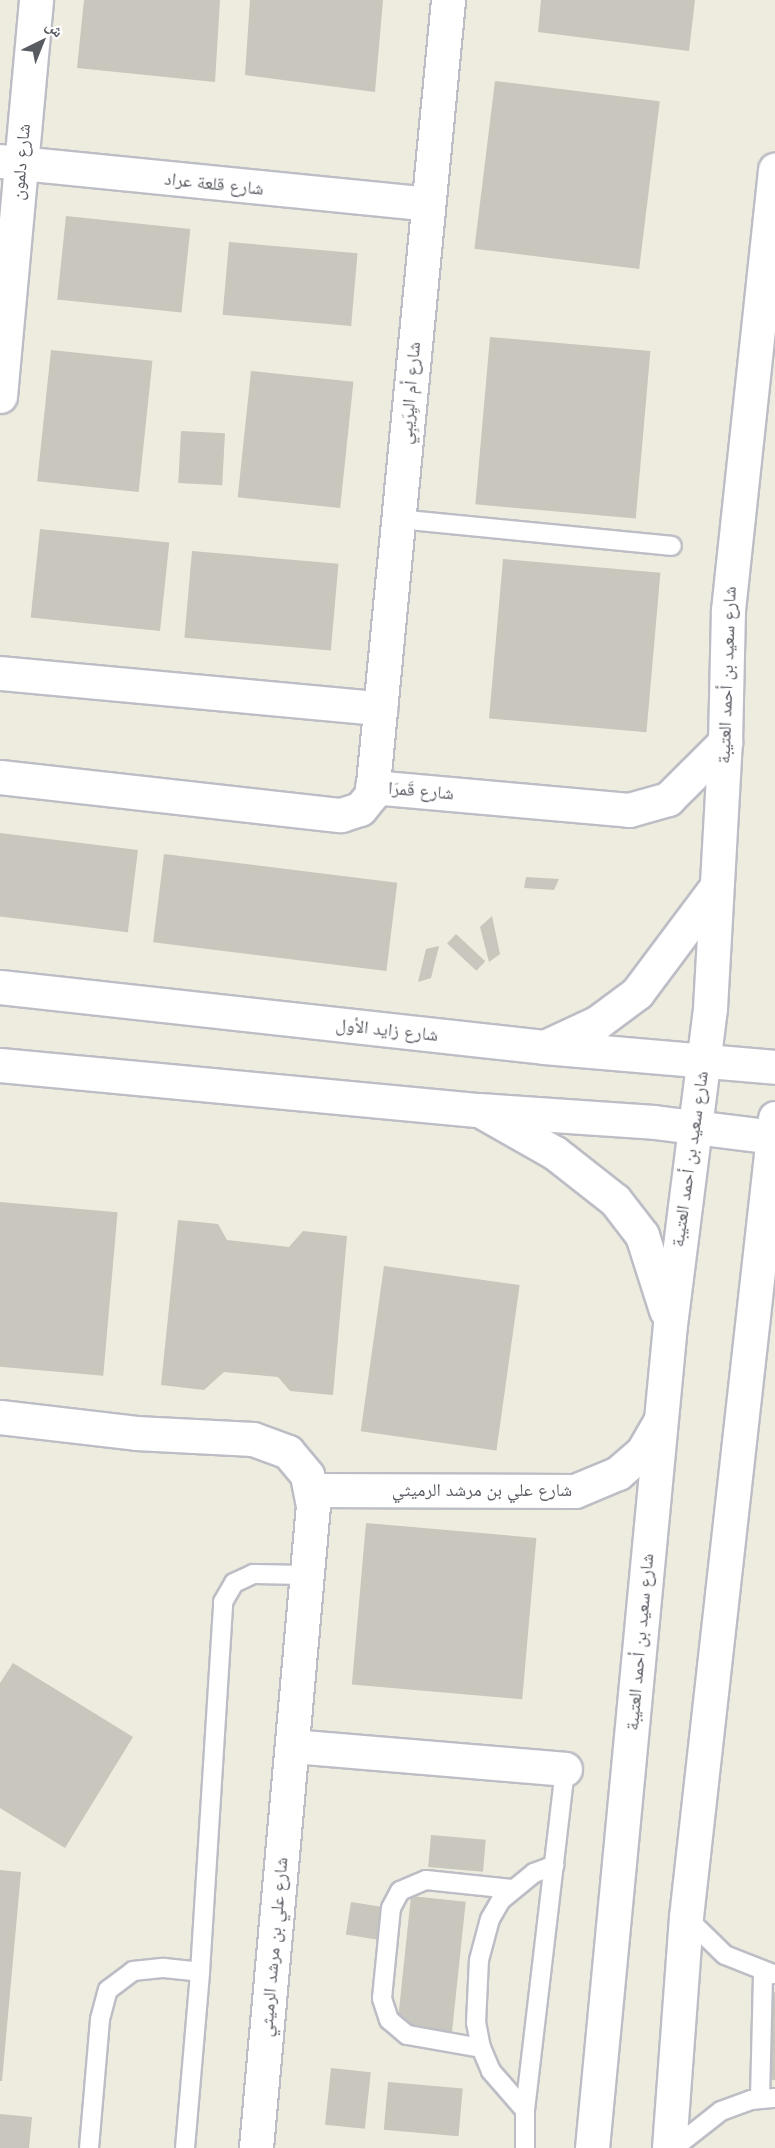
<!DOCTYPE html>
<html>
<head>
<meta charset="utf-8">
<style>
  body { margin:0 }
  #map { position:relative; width:775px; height:2148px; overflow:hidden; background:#edecdf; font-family:Helvetica,"Noto Naskh Arabic",sans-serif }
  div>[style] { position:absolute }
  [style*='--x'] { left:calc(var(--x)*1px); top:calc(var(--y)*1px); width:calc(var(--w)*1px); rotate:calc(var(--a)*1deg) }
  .building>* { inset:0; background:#c8c6bd; transform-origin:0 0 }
  .roads { filter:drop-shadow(2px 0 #bdbec5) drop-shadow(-2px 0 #bdbec5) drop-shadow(0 2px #bdbec5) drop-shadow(0 -2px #bdbec5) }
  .service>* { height:18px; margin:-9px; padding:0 9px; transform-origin:9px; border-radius:9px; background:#fff }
  .minor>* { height:33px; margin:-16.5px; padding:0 16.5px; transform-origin:16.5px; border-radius:16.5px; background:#fff }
  .secondary>* { height:33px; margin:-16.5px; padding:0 16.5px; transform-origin:16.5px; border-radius:16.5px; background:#fff }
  span { translate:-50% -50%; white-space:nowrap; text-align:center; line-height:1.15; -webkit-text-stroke:4.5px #fff; paint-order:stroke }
  .street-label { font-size:18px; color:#585b62 }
  .north { position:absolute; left:12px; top:12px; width:60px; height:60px; -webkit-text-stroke:4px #fff; paint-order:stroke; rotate:43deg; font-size:16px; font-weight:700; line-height:24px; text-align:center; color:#585b62 }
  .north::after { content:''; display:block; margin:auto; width:21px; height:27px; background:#585b62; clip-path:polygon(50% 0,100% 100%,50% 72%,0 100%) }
</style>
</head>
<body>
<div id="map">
  <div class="building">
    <i style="clip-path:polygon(84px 0,220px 0,215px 82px,77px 68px)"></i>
    <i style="clip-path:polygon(250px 0,383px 0,375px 92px,245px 75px)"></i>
    <i style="clip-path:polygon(541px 0,695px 0,689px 51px,538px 32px)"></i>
    <i style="left:495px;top:81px;width:166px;height:169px;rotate:7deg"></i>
    <i style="left:66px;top:216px;width:125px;height:84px;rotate:6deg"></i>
    <i style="left:229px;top:242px;width:129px;height:73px;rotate:5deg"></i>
    <i style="left:490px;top:337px;width:161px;height:168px;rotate:5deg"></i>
    <i style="left:51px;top:350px;width:102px;height:132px;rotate:6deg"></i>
    <i style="left:251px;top:371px;width:103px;height:127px;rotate:6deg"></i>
    <i style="left:181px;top:431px;width:44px;height:52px;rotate:3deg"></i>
    <i style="left:40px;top:529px;width:130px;height:89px;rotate:6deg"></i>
    <i style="left:192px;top:551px;width:147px;height:87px;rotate:5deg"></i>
    <i style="left:503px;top:559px;width:158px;height:160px;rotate:5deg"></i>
    <i style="left:0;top:833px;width:139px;height:83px;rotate:7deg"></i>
    <i style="left:164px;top:854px;width:235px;height:89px;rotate:7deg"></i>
    <i style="clip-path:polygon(526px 877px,559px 879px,554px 890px,524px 888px)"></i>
    <i style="clip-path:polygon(492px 916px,500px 954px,489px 962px,480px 927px)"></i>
    <i style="left:456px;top:934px;width:40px;height:13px;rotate:43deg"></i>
    <i style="clip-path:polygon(439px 946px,431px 978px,418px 982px,426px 949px)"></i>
    <i style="left:0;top:1202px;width:118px;height:164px;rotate:5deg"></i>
    <i style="clip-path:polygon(178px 1220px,218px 1224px,227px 1240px,289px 1247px,303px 1231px,347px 1236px,333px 1395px,290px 1391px,278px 1377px,224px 1372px,204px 1390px,161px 1385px)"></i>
    <i style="left:384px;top:1266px;width:137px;height:167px;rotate:8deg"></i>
    <i style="left:366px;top:1523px;width:171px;height:162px;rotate:5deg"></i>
    <i style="clip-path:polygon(13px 1663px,133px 1737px,65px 1848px,0 1808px,0 1683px)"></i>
    <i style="left:431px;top:1835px;width:55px;height:32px;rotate:5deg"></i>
    <i style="clip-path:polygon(0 1870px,21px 1872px,2px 2081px,0 2081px)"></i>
    <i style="left:411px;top:1896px;width:55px;height:132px;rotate:6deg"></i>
    <i style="left:351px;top:1902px;width:37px;height:33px;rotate:9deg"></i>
    <i style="clip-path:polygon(767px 1991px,775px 1992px,775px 2080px,761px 2079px)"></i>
    <i style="left:331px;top:2068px;width:40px;height:57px;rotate:6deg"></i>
    <i style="left:388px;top:2082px;width:75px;height:48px;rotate:5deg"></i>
    <i style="clip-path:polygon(0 2114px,32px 2117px,29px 2148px,0 2148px)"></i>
  </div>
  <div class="roads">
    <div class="service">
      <i style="--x:398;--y:519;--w:275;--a:5.6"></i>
      <i style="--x:686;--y:1917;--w:54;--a:44.3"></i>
      <i style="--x:725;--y:1955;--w:52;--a:21.6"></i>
      <i style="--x:481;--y:2048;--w:75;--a:-170"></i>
      <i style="--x:407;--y:2035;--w:23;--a:-140"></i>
      <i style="--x:389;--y:2020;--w:23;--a:-108"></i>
      <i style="--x:382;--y:1998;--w:90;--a:-84.3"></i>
      <i style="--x:391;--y:1908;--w:19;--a:-62"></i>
      <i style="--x:400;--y:1891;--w:28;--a:-23"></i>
      <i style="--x:426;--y:1880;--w:86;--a:6"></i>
      <i style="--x:760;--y:2098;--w:126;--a:-88.6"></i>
      <i style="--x:525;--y:2110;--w:52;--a:-131.1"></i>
      <i style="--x:491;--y:2071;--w:25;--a:-113"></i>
      <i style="--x:481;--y:2048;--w:25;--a:-101"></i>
      <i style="--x:476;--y:2023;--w:63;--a:-87.3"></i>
      <i style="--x:479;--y:1960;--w:42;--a:-75"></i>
      <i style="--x:490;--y:1919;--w:22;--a:-60"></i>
      <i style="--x:501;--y:1900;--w:43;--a:-39.3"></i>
      <i style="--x:534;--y:1873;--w:22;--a:-21"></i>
      <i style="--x:89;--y:2148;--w:129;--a:-85.1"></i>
      <i style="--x:100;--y:2019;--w:30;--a:-75"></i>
      <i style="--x:108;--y:1990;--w:31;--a:-37"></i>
      <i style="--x:133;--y:1971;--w:31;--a:-6"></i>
      <i style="--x:164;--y:1968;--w:36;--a:6"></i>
      <i style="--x:185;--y:2148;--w:177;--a:-85.1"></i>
      <i style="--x:200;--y:1972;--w:371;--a:-86.4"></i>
      <i style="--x:223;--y:1602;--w:22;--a:-60"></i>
      <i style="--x:234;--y:1583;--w:21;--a:-25"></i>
      <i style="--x:253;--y:1574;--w:53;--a:1.1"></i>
      <i style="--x:525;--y:2148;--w:38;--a:-90"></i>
      <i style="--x:525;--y:2110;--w:343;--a:-83.3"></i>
      <i style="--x:674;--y:2148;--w:60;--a:-38.2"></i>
      <i style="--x:721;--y:2111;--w:32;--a:-20"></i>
      <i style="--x:751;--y:2100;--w:24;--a:-5"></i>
    </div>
    <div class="minor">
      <i style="--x:0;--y:161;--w:430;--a:5.7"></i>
      <i style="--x:0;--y:396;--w:398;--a:-84.8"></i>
      <i style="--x:0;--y:673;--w:382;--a:5.3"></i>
      <i style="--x:0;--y:777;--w:343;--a:6.4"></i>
      <i style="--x:341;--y:815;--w:20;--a:-18"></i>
      <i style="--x:360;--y:809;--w:19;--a:-51"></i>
      <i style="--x:372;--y:794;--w:798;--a:-84.53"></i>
      <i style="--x:372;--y:787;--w:258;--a:5.1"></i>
      <i style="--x:629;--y:810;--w:41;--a:-15.8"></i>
      <i style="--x:668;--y:799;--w:81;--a:-45"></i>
      <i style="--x:0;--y:1417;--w:137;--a:6.7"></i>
      <i style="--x:136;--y:1433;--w:117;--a:2.9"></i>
      <i style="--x:253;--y:1439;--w:37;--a:20"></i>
      <i style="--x:288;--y:1452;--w:30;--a:50"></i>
      <i style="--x:307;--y:1475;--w:31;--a:79"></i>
      <i style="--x:313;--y:1505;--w:646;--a:95.07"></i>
      <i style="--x:311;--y:1490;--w:264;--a:0.2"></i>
      <i style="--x:575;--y:1491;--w:47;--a:-22.7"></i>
      <i style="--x:618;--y:1473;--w:33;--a:-41"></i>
      <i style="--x:643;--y:1451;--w:34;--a:-60"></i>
      <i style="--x:292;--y:1746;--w:274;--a:4.8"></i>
    </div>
    <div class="secondary">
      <i style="--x:0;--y:987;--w:547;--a:6.29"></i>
      <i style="--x:544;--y:1047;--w:232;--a:4.9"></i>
      <i style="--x:549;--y:1045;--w:54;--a:-25.1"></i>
      <i style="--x:598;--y:1022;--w:49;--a:-36.6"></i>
      <i style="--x:637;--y:993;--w:129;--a:-53.2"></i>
      <i style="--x:0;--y:1065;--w:481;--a:5.4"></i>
      <i style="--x:479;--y:1110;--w:175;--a:3.9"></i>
      <i style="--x:654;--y:1122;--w:122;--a:7.1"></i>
      <i style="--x:486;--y:1114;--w:79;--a:29.5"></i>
      <i style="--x:555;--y:1153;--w:76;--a:38.1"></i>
      <i style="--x:615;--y:1200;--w:44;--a:52.4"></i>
      <i style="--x:642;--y:1235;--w:79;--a:72.3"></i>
      <i style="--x:592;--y:2148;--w:827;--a:-84.59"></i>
      <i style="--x:670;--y:1325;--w:320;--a:-82.8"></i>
      <i style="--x:710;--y:1008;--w:266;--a:-86.8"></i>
      <i style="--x:725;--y:742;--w:132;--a:-88.7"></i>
      <i style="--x:728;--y:610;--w:443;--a:-83.9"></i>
      <i style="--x:669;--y:2148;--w:232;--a:-85.8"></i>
      <i style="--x:686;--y:1917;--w:804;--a:-83.64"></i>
    </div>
  </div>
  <div class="street-label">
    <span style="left:21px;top:162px;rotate:-85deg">شارع دلمون</span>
    <span style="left:214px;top:184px;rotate:6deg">شارع قلعة عراد</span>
    <span style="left:410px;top:393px;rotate:-85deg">شارع أم اليِرَيبِي</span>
    <span style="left:727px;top:675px;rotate:-88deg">شارع سعيد بن أحمد العتيبة</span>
    <span style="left:421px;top:791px;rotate:5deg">شارع قَمرَا</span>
    <span style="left:387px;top:1030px;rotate:6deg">شارع زايد الأول</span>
    <span style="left:690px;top:1159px;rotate:-82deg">شارع سعيد بن أحمد العتيبة</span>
    <span style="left:482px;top:1490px">شارع علي بن مرشد الرميثي</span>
    <span style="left:640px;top:1642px;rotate:-85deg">شارع سعيد بن أحمد العتيبة</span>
    <span style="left:274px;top:1947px;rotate:-85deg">شارع علي بن مرشد الرميثي</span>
  </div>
  <div class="north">ش</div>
</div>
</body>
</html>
